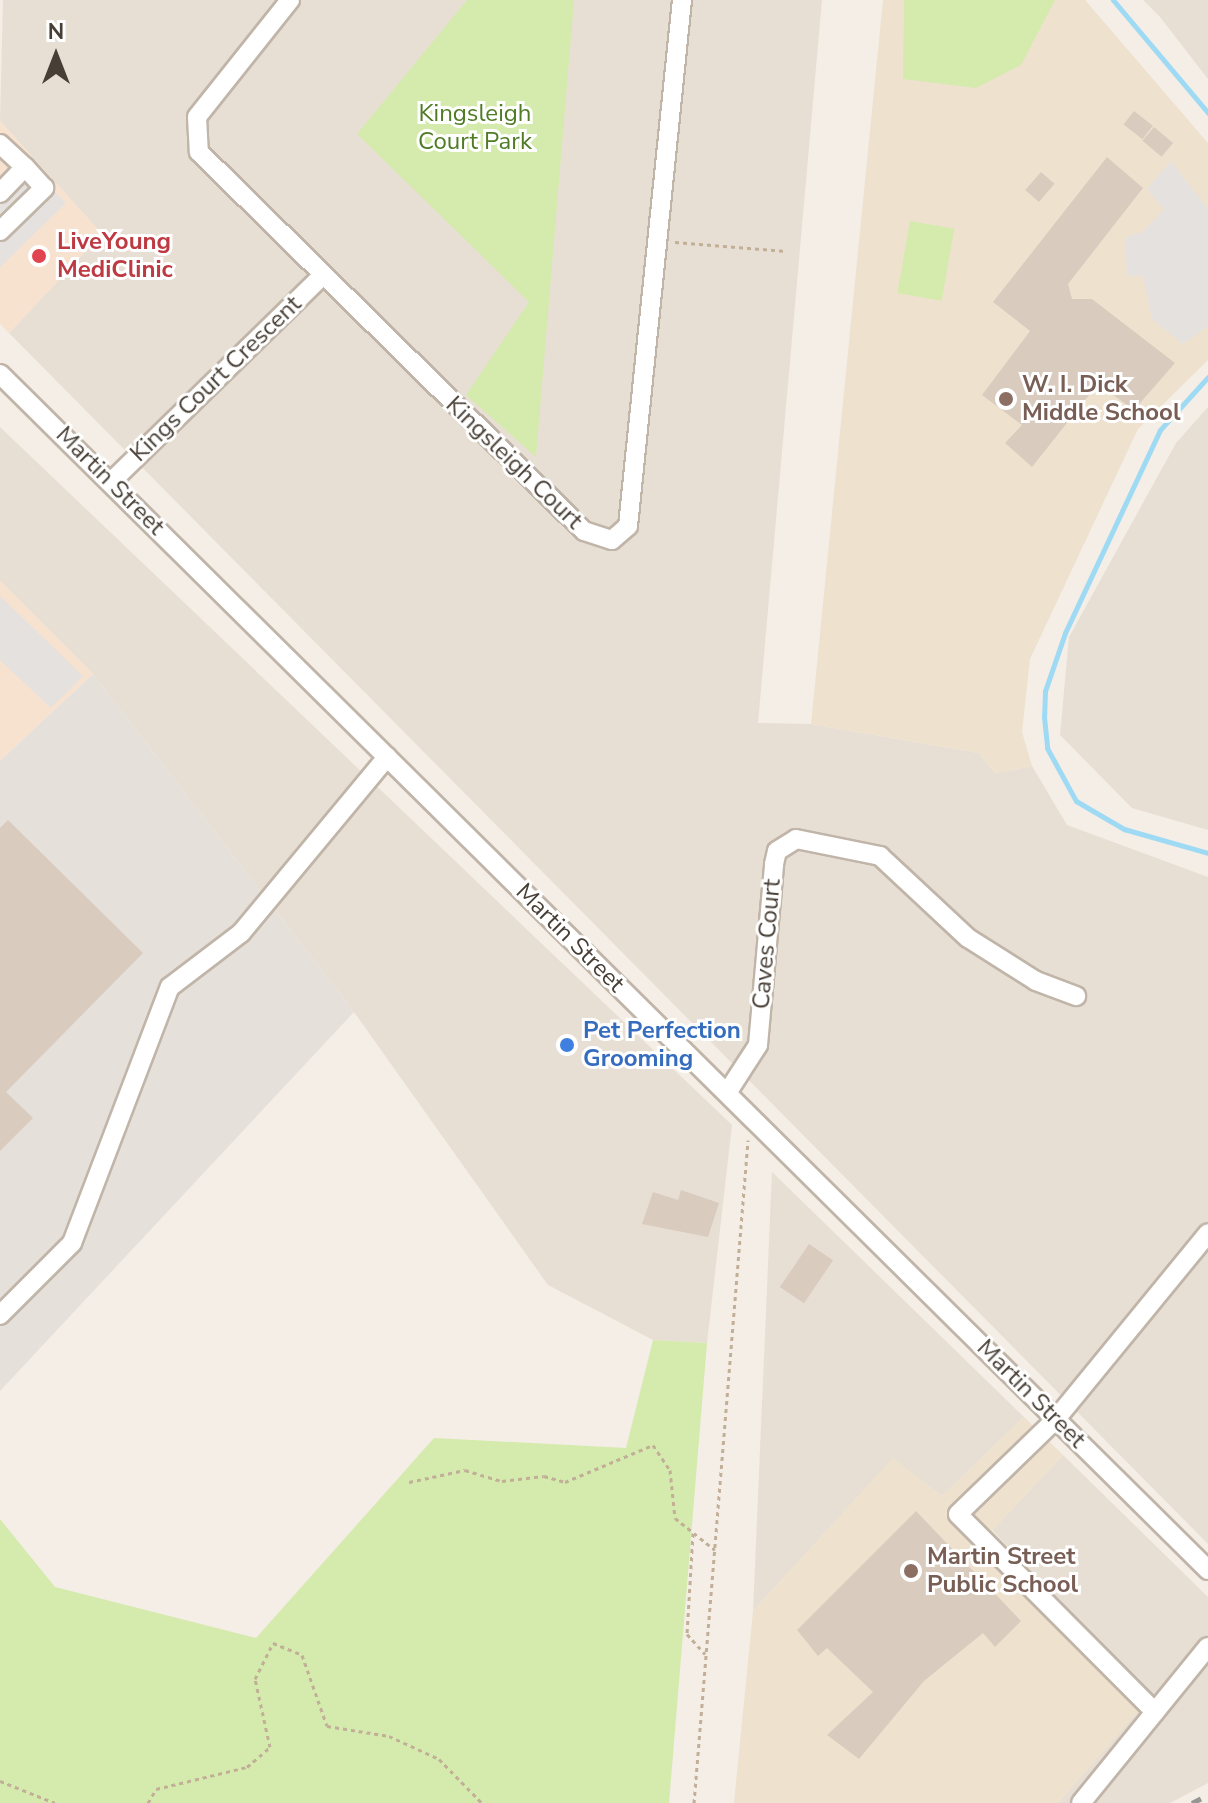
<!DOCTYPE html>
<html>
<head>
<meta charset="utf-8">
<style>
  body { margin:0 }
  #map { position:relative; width:1208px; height:1803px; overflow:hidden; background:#f4eee6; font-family:"Nunito Sans",sans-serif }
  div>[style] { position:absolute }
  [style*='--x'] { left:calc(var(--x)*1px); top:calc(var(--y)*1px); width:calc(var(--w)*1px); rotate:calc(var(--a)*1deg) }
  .residential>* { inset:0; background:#e8dfd4 }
  .commercial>* { inset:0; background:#f7e2d0 }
  .industrial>* { inset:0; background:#e6e0db }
  .education>* { inset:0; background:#eee2cf }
  .green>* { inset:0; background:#d5eaad; transform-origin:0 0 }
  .parking>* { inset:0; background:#e4e1de }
  .stream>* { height:5px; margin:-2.5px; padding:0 2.5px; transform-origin:2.5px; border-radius:2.5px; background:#9fdaf4 }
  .building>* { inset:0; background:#d9cbbe; transform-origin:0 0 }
  .path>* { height:3px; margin-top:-1.5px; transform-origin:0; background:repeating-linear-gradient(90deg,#c2af98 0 4px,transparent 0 8px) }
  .roads { filter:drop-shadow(2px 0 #c0b5a8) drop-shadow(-2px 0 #c0b5a8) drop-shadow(0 2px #c0b5a8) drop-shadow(0 -2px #c0b5a8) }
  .minor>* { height:18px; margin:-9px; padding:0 9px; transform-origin:9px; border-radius:9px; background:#fff }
  .rail>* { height:5px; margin-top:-2.5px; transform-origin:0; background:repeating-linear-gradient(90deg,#969696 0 10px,transparent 0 20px) }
  .dots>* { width:22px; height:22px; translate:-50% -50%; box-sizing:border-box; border:4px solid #fff; border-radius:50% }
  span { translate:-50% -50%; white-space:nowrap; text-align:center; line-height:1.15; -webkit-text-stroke:6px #fff; paint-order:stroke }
  .park-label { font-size:24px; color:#4f7b25 }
  .health-label { font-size:24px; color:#be3a42; font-weight:700 }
  .left { translate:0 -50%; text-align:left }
  .street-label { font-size:24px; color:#473e35 }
  .education-label { font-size:24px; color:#785e54; font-weight:700 }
  .shop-label { font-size:24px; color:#366cbe; font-weight:700 }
  .north { position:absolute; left:16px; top:16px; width:80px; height:80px; -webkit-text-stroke:6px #fff; paint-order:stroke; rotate:0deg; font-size:22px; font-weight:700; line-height:32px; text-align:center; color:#473e35 }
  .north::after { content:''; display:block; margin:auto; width:28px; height:36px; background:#473e35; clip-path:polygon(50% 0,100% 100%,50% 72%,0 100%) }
</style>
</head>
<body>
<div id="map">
  <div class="residential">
    <i style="clip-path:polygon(3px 0,822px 0,758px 723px,811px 724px,979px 753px,995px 773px,1032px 766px,1067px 825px,1208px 877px,1208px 1544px,9px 333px,102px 234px,0 121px)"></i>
    <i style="clip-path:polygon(1143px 0,1208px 0,1208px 79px,1160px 17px)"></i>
    <i style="clip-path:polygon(1208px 407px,1208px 830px,1132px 808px,1060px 735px,1069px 637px,1176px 443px)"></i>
    <i style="clip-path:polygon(0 427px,732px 1125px,707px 1343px,653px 1340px,548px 1285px,354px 1012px,93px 674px,0 581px)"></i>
    <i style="clip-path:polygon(772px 1172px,1024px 1417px,942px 1496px,893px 1459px,753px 1611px)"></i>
    <i style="clip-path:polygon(1063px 1455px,1208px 1597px,1208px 1783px,1170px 1803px,1058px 1803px,1151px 1695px,992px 1530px)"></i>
  </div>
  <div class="commercial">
    <i style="clip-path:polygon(0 121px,102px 234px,9px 333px,0 324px)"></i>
    <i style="clip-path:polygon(0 581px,93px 674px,0 761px)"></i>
  </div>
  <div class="industrial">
    <i style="clip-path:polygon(93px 674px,354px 1012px,0 1391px,0 761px)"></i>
  </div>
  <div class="education">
    <i style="clip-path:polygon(883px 0,1085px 0,1208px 143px,1208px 360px,1138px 429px,1030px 659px,1022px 732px,1032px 766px,995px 773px,979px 753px,811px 724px)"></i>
    <i style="clip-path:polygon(1024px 1417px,1063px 1455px,992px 1531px,1152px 1695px,1058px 1803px,734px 1803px,753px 1611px,893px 1458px,942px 1496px)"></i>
  </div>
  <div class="green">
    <i style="clip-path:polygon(467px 0,574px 0,536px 457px,466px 395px,529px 302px,357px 134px)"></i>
    <i style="clip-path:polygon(904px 0,1055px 0,1021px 65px,976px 88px,903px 79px)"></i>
    <i style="left:910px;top:221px;width:45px;height:73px;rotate:10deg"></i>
    <i style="clip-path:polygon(653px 1340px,707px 1343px,669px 1803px,0 1803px,0 1519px,55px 1587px,256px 1638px,434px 1438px,626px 1448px)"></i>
  </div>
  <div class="parking">
    <i style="clip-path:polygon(1171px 161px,1208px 209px,1208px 326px,1183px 344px,1152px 319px,1143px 276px,1127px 276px,1125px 237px,1143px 232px,1164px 209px,1147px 189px)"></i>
    <i style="clip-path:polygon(34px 171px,66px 203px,0 267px,0 194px,6px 199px)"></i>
    <i style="clip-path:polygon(0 596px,83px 676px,51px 708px,0 660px)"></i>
  </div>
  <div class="stream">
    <i style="--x:1113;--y:0;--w:148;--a:49.9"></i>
    <i style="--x:1208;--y:377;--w:72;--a:132.2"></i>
    <i style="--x:1160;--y:430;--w:224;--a:115.1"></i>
    <i style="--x:1065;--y:633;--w:61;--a:109"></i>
    <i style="--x:1045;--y:691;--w:26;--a:92"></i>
    <i style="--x:1044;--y:717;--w:31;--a:84"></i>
    <i style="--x:1047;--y:748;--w:60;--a:61.3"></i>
    <i style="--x:1076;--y:801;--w:56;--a:30.3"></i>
    <i style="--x:1124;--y:829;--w:87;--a:15.9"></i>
  </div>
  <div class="building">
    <i style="left:1134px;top:111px;width:24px;height:17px;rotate:38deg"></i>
    <i style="left:1154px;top:127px;width:25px;height:18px;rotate:40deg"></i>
    <i style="clip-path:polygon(1107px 157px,1143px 188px,1068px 284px,1072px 299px,1092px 299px,1175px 363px,1134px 410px,1098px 384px,1032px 467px,1005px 443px,1022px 425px,982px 395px,1030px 331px,993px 302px)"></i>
    <i style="left:1041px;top:172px;width:18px;height:24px;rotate:41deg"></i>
    <i style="clip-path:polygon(8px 820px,143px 953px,6px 1092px,33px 1118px,0 1151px,0 828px)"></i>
    <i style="clip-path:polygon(681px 1190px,719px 1203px,708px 1237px,642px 1224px,653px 1192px,678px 1200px)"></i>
    <i style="left:809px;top:1244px;width:29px;height:52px;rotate:34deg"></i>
    <i style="clip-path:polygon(916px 1511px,1021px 1621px,995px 1647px,983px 1633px,924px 1681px,859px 1759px,827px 1735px,873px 1692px,827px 1648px,818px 1656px,797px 1630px)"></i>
  </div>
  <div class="path">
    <i style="--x:675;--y:242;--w:111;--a:4.6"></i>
    <i style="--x:409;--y:1482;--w:57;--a:-12.1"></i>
    <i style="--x:465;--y:1470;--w:39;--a:17"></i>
    <i style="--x:502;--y:1481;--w:42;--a:-6.8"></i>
    <i style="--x:544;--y:1476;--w:22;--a:16"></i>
    <i style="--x:565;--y:1482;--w:95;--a:-22.8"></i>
    <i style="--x:653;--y:1445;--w:30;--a:56"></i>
    <i style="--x:670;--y:1470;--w:48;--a:84.1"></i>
    <i style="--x:675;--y:1518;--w:51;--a:38.7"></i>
    <i style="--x:693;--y:1533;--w:101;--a:93.4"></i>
    <i style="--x:687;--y:1634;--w:27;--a:48"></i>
    <i style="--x:0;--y:1781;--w:59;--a:21.8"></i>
    <i style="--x:148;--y:1803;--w:16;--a:-60"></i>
    <i style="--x:156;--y:1789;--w:94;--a:-13.6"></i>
    <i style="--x:247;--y:1767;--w:30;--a:-41"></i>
    <i style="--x:270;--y:1747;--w:70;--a:-102.4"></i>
    <i style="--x:255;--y:1679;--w:40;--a:-63.4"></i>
    <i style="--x:273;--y:1643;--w:31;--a:22"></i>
    <i style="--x:302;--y:1655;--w:75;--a:70.6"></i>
    <i style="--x:327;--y:1726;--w:63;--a:9.2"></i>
    <i style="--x:389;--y:1736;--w:55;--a:24.7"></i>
    <i style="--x:439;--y:1759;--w:62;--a:45.7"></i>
    <i style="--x:694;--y:1803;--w:665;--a:-85.34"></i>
  </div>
  <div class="roads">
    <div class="minor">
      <i style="--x:290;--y:0;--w:149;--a:128.5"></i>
      <i style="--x:197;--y:117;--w:35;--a:87"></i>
      <i style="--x:199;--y:152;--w:540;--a:44.55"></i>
      <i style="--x:584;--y:531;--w:29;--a:18"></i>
      <i style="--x:612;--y:540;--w:21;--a:-41"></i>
      <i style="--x:628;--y:526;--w:529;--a:-84.14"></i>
      <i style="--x:0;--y:144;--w:34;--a:43"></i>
      <i style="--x:25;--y:167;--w:36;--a:134"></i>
      <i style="--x:0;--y:231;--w:62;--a:-44.3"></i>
      <i style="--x:44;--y:188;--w:28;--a:-132"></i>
      <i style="--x:0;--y:374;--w:1700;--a:44.71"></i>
      <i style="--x:111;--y:482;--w:295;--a:-44.3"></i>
      <i style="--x:727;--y:1093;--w:57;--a:-57.1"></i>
      <i style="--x:758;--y:1045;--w:182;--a:-84.9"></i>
      <i style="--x:774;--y:864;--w:13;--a:-77"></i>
      <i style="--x:777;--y:851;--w:22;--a:-32"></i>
      <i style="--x:796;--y:839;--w:86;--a:11.4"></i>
      <i style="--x:880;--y:856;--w:120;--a:43"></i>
      <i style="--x:968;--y:938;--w:80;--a:32.3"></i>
      <i style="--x:1036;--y:981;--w:43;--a:20.6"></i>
      <i style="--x:0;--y:1315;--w:102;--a:-45"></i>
      <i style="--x:72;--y:1243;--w:274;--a:-69.1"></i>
      <i style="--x:170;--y:987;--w:89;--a:-37.3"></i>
      <i style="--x:241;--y:933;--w:229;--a:-50.3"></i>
      <i style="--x:1155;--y:1712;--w:279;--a:-134.9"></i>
      <i style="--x:958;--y:1514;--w:136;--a:-44.1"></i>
      <i style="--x:1056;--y:1419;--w:240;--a:-50.7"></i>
      <i style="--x:1081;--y:1803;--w:201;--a:-50.9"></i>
    </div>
  </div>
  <div class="rail">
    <i style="--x:1192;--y:1803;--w:18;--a:-27"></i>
  </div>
  <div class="dots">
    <i style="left:39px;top:256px;background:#e0444e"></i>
    <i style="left:1006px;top:399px;background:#8d6e63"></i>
    <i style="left:567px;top:1045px;background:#3f7fe0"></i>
    <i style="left:911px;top:1571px;background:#8d6e63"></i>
  </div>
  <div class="park-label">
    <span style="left:475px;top:128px">Kingsleigh<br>Court Park</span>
  </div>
  <div class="health-label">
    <span class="left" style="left:57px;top:256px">LiveYoung<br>MediClinic</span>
  </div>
  <div class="street-label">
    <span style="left:216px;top:379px;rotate:-44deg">Kings Court Crescent</span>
    <span style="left:514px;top:463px;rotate:44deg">Kingsleigh Court</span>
    <span style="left:110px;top:481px;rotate:45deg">Martin Street</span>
    <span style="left:570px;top:938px;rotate:45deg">Martin Street</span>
    <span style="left:767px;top:944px;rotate:-85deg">Caves Court</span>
    <span style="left:1031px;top:1394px;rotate:45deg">Martin Street</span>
  </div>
  <div class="education-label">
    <span class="left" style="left:1022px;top:399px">W. I. Dick<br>Middle School</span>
    <span class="left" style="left:927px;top:1571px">Martin Street<br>Public School</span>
  </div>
  <div class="shop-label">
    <span class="left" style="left:583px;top:1045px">Pet Perfection<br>Grooming</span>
  </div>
  <div class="north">N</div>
</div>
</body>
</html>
